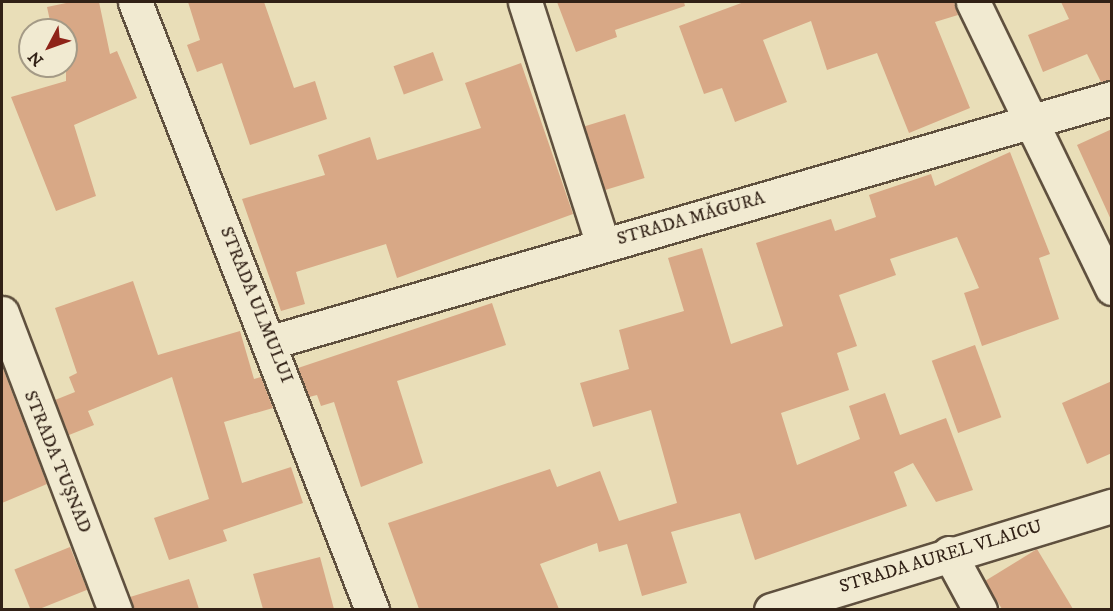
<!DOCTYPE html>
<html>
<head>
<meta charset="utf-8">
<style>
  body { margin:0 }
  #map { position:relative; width:1113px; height:611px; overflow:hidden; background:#e9deb8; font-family:"IM FELL DW Pica",serif }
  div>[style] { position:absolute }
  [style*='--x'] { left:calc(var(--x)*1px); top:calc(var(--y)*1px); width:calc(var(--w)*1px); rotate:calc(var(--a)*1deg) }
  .building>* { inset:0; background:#d8a886; transform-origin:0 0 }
  .roads { filter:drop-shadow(2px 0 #5f503e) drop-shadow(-2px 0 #5f503e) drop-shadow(0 2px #5f503e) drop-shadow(0 -2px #5f503e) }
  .minor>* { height:33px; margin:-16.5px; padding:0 16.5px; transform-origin:16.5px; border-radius:16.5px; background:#f1ead1 }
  span { translate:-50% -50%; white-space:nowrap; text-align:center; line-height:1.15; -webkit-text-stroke:4.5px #f1ead1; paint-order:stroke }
  .street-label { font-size:18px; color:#312116 }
  .frame { position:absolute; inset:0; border:3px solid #312116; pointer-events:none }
  .north { position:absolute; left:18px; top:18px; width:60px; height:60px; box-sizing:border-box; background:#f1ead1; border:2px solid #a49a86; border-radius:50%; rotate:229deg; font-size:16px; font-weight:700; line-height:24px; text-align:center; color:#312116 }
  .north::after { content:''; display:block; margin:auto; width:21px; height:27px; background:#8f2418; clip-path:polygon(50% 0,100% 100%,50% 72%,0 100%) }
</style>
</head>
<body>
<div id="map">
  <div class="building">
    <i style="clip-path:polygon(71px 2px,99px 2px,110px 54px,117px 51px,137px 98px,74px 125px,96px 196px,56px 211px,11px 97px,66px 81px,66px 30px,52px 30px,47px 7px)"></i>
    <i style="clip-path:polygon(188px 2px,264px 2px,294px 88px,315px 81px,327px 119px,250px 145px,222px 63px,197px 72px,187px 45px,200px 40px)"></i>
    <i style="clip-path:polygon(557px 2px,684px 2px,685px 6px,615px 30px,617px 37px,576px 52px)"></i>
    <i style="clip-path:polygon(744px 2px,954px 2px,958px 15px,935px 22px,970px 108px,909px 133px,877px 53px,827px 70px,811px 21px,763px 40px,787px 102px,735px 122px,722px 88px,704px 94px,679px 26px)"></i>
    <i style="clip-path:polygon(1061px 2px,1112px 2px,1112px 80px,1101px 82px,1087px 54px,1043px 72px,1028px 35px,1069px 19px)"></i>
    <i style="left:433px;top:52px;width:30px;height:42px;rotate:70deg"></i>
    <i style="clip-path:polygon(521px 63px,573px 214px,397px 278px,386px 244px,296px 272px,305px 304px,281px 311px,242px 199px,325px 175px,318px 155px,370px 137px,377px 160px,481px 128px,465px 83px)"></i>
    <i style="left:625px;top:114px;width:67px;height:42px;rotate:73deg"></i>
    <i style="clip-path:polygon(1112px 129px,1112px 222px,1077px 145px)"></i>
    <i style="clip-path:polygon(1010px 152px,1050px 254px,1039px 258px,1059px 319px,982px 346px,964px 293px,979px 288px,957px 237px,890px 259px,896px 275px,839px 295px,857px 346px,837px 353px,849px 390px,781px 413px,797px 465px,860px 439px,849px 406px,885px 393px,900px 435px,946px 418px,973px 490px,936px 502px,913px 463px,894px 472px,907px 506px,755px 560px,740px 513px,671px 532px,687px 583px,642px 596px,627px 544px,599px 552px,597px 543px,540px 564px,559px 609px,419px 609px,388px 523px,550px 469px,557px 487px,600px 471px,619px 521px,677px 503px,651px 410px,593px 427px,580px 383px,629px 369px,619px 330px,684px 311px,668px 258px,702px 248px,731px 344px,783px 326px,756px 243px,831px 219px,835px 231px,876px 217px,869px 195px,931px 174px,935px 186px)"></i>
    <i style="clip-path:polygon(133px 281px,158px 355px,240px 331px,254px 379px,261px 377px,273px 408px,224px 422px,242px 483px,291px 467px,303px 503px,223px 530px,227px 541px,169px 560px,154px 518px,209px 499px,172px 377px,88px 411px,94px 425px,69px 435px,55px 400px,75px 392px,69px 377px,77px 373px,55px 308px)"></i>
    <i style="clip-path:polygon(492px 303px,506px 345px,397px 381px,423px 463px,361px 487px,334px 402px,321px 406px,317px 395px,309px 397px,298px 368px)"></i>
    <i style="left:975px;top:345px;width:77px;height:46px;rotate:70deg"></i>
    <i style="clip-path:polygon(2px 366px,47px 484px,2px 503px)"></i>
    <i style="clip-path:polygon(1112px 381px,1112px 453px,1087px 464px,1062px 403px)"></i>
    <i style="left:70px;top:547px;width:46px;height:60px;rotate:68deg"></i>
    <i style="clip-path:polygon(1037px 549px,1073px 609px,1002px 609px,997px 601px,985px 581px)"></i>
    <i style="clip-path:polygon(320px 557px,334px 609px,263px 609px,253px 574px)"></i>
    <i style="clip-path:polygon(189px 579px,199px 609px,133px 609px,130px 597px)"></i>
  </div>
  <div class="roads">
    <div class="minor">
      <i style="--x:135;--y:2;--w:653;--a:68.7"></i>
      <i style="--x:525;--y:2;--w:255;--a:72.2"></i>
      <i style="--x:973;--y:2;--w:318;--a:64.1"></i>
      <i style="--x:2;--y:313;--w:318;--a:69.2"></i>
      <i style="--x:271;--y:342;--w:876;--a:-16.18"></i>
      <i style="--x:949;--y:553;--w:65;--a:61.5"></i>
      <i style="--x:771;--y:610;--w:357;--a:-17"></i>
    </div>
  </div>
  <div class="street-label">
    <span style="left:691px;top:219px;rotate:-16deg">STRADA MĂGURA</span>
    <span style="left:256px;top:305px;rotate:68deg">STRADA ULMULUI</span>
    <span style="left:57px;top:462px;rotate:68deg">STRADA TUȘNAD</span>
    <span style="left:941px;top:557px;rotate:-17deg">STRADA AUREL VLAICU</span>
  </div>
  <div class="frame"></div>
  <div class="north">N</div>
</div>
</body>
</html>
